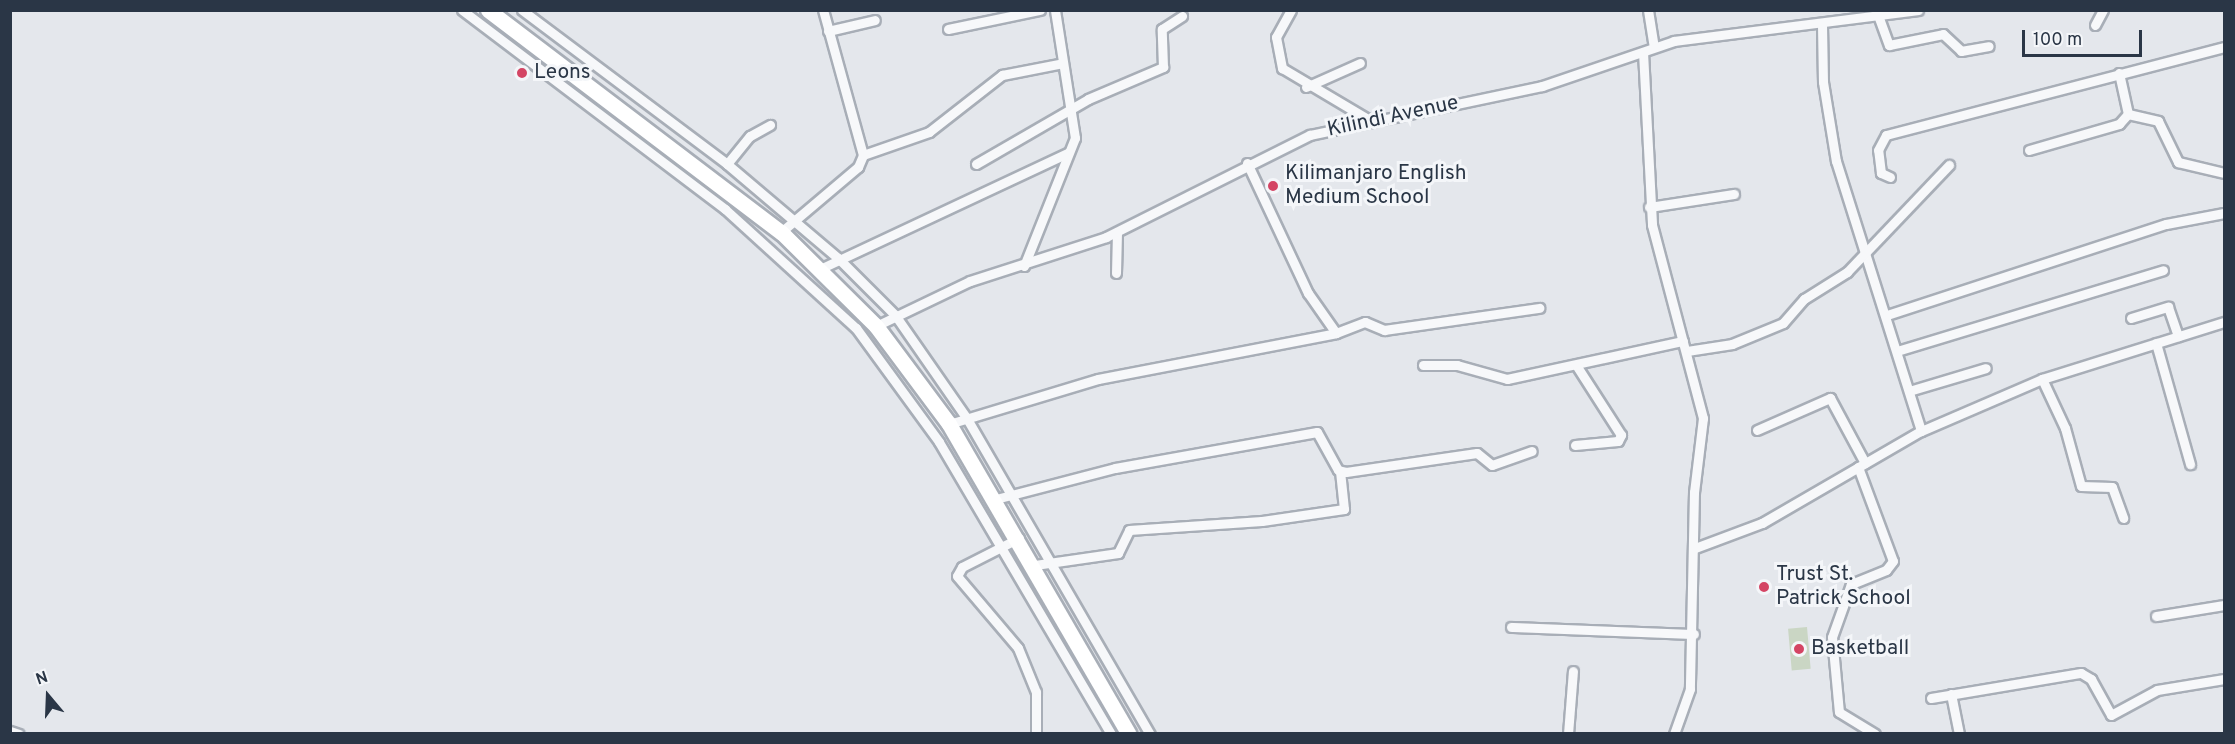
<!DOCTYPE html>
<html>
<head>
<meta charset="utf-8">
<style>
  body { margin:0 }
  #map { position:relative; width:2235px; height:744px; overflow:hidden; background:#e4e7ec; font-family:Overpass,sans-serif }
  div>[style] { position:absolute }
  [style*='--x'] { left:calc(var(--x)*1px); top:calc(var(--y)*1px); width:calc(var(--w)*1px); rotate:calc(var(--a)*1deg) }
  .green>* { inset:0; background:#cad6c4; transform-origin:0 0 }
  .roads { filter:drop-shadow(2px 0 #a8aeb7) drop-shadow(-2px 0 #a8aeb7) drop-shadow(0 2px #a8aeb7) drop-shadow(0 -2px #a8aeb7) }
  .minor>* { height:9px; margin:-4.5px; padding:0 4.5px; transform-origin:4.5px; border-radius:4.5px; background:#f7f8fa }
  .trunk>* { height:15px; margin:-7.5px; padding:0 7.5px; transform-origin:7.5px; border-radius:7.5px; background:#fff }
  .dots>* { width:16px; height:16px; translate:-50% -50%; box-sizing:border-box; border:3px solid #f4f6f9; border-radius:50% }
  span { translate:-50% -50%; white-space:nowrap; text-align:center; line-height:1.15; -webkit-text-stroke:6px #f4f6f9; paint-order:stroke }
  .poi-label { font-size:21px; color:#2a3646 }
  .left { translate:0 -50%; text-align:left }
  .street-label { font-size:21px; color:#2a3646 }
  .frame { position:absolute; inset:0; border:12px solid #2a3646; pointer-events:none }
  .north { position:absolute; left:18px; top:666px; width:60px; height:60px; -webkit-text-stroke:4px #f4f6f9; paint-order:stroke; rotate:341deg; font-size:16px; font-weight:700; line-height:24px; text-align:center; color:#2a3646 }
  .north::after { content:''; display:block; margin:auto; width:21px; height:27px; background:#2a3646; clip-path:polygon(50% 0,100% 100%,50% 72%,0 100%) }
  .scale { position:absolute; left:2022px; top:30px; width:120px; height:27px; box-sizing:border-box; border:3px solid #2a3646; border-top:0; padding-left:8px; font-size:18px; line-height:21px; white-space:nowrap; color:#2a3646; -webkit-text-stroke:4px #f4f6f9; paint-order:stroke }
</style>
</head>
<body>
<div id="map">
  <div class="green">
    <i style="left:1807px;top:627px;width:42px;height:19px;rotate:85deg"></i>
  </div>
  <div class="roads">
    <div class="minor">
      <i style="--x:462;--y:10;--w:330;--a:37.1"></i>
      <i style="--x:725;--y:209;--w:177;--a:42.3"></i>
      <i style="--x:856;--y:328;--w:141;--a:53.9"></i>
      <i style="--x:939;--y:442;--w:339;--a:59.5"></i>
      <i style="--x:522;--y:10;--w:256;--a:36.9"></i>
      <i style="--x:727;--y:164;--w:145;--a:40.3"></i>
      <i style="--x:838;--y:258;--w:81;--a:45"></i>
      <i style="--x:895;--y:315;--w:124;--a:55.2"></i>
      <i style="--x:966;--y:417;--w:367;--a:59.9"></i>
      <i style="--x:1291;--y:10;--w:31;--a:119"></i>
      <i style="--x:1276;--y:37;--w:32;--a:79"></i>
      <i style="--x:1282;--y:68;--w:100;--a:30.7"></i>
      <i style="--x:1648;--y:10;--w:36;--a:81"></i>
      <i style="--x:1879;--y:18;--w:29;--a:70"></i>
      <i style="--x:1889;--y:45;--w:55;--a:-11.5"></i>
      <i style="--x:1943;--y:34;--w:25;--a:43"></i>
      <i style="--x:1961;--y:51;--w:28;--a:-10"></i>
      <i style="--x:1822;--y:25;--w:57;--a:89"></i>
      <i style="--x:1823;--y:82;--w:80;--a:80.7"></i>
      <i style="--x:1836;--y:161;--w:283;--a:72.5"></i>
      <i style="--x:2095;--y:25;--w:17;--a:-62"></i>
      <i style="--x:948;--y:29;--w:94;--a:-11.7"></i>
      <i style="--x:828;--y:31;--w:48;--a:-13.2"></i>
      <i style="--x:1643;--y:52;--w:173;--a:87"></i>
      <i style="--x:1652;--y:225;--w:200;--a:75.2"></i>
      <i style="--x:1703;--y:418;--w:75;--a:96.9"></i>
      <i style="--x:1694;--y:492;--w:197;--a:91.2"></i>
      <i style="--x:1690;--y:689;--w:48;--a:109.6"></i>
      <i style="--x:1306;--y:87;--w:59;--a:-24"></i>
      <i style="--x:2128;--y:114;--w:31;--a:13"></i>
      <i style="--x:2158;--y:121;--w:46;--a:64"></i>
      <i style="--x:2178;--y:162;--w:47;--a:13.4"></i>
      <i style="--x:2029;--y:150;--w:94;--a:-16.1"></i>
      <i style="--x:2119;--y:124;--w:13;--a:-48"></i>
      <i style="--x:2128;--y:114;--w:42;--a:-102.4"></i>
      <i style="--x:863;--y:155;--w:70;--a:-19.2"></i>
      <i style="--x:929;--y:132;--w:93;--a:-38"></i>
      <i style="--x:1002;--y:75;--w:62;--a:-11.1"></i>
      <i style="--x:1247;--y:163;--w:144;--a:64.9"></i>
      <i style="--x:1308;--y:293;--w:49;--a:55"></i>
      <i style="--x:727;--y:164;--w:36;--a:-51"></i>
      <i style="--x:750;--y:136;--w:23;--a:-29"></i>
      <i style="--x:976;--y:164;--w:129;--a:-30.1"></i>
      <i style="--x:1088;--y:99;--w:82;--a:-23.1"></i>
      <i style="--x:1163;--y:67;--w:38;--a:-92"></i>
      <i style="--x:1162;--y:29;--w:24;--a:-33"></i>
      <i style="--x:1890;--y:177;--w:10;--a:-156"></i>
      <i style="--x:1881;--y:173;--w:23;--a:-97"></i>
      <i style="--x:1878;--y:150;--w:17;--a:-62"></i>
      <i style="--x:1886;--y:135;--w:349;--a:-14.6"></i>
      <i style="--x:1649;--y:207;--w:86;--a:-8.7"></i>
      <i style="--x:781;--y:232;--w:101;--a:-40.2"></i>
      <i style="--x:858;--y:167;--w:13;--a:-67"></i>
      <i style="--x:863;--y:155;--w:150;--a:-105.4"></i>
      <i style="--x:1024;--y:266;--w:138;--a:-68.3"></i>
      <i style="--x:1075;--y:138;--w:130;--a:-98.9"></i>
      <i style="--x:822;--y:268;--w:272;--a:-25.1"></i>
      <i style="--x:1116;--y:273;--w:41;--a:-88.6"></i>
      <i style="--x:1887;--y:315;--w:293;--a:-18.1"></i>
      <i style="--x:2166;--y:224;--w:59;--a:-10.7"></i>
      <i style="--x:2131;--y:318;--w:39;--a:-17"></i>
      <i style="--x:2168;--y:307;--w:31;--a:71"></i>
      <i style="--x:876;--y:326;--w:104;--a:-25.6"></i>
      <i style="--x:970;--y:281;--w:143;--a:-17.9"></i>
      <i style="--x:1106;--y:237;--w:228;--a:-26.6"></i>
      <i style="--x:1310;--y:135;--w:237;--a:-11.9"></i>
      <i style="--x:1542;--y:86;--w:139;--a:-18.8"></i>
      <i style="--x:1674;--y:41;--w:246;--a:-7.2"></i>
      <i style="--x:2156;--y:343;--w:126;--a:74.3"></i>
      <i style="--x:1687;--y:351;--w:46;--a:-8.8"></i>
      <i style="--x:1732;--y:344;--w:55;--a:-22.4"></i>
      <i style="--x:1783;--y:323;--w:32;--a:-49"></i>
      <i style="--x:1804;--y:299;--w:51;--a:-32.1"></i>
      <i style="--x:1847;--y:272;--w:148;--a:-46.4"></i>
      <i style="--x:1897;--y:351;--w:278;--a:-16.9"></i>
      <i style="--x:1423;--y:365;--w:34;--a:0"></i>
      <i style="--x:1457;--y:365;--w:52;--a:15.6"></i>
      <i style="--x:1507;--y:379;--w:180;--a:-12.2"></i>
      <i style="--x:2042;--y:379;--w:54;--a:64.9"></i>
      <i style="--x:2065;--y:428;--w:60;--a:74.6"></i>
      <i style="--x:2081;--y:486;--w:31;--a:2"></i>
      <i style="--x:2112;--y:487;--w:33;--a:70"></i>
      <i style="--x:1909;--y:391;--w:80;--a:-16.6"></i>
      <i style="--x:949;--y:424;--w:156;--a:-16.8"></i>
      <i style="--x:1098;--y:379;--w:242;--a:-10.9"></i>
      <i style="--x:1336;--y:333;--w:31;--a:-21"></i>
      <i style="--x:1365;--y:322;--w:21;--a:23"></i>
      <i style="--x:1384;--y:330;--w:157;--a:-8.1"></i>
      <i style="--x:1757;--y:430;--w:80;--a:-23.7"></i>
      <i style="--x:1830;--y:398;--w:74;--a:61.7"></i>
      <i style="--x:1575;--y:445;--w:43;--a:-5.3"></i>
      <i style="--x:1618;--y:441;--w:7;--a:-63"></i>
      <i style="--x:1621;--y:435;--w:83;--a:-122.7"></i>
      <i style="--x:1858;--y:467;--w:100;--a:69.6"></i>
      <i style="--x:1893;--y:561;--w:11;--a:128"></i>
      <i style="--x:1886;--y:570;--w:38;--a:158"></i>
      <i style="--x:1851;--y:584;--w:56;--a:109.7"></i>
      <i style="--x:1832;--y:637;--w:75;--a:84.7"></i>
      <i style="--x:1839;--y:712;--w:42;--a:31.4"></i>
      <i style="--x:992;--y:500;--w:127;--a:-14.6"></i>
      <i style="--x:1115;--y:468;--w:205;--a:-10.1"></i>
      <i style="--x:1317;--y:432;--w:43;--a:61.1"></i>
      <i style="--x:1338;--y:470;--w:8;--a:14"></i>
      <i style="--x:1346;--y:472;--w:132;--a:-8.3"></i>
      <i style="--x:1477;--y:453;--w:19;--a:39"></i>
      <i style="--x:1492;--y:465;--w:42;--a:-19.3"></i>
      <i style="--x:1019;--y:538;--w:64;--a:153"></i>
      <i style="--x:962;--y:567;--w:10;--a:119"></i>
      <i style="--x:957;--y:576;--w:94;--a:49.7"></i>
      <i style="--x:1018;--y:648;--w:48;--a:67.8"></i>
      <i style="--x:1036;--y:692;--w:42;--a:90"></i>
      <i style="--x:1695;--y:548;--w:72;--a:-20.5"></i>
      <i style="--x:1762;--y:523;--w:184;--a:-30.1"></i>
      <i style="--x:1921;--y:431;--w:132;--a:-23.3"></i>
      <i style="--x:2042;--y:379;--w:191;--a:-17.4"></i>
      <i style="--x:1035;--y:565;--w:84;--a:-8.2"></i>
      <i style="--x:1118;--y:553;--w:25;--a:-64"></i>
      <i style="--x:1129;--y:530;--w:133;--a:-3.9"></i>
      <i style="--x:1262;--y:521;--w:83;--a:-8.3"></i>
      <i style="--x:1344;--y:509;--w:37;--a:-96"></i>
      <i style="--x:2156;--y:616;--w:69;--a:-9.2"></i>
      <i style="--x:1511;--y:627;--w:183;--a:2.2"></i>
      <i style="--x:1951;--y:694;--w:41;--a:78.7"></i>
      <i style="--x:1931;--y:698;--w:152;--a:-9.5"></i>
      <i style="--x:2081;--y:673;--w:12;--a:31"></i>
      <i style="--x:2091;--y:679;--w:41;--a:60.9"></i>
      <i style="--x:2111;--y:715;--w:52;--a:-28.5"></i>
      <i style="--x:2157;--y:690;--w:68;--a:-9.3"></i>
      <i style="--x:10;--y:731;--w:9;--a:18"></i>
      <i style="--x:1568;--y:734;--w:63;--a:-85.5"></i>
    </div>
    <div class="trunk">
      <i style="--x:488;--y:10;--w:368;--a:37.2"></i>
      <i style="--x:781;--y:232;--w:134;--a:44.7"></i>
      <i style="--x:876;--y:326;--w:122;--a:53.3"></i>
      <i style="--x:949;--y:424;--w:358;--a:59.9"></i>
    </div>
  </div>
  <div class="dots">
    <i style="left:522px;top:73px;background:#d44564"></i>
    <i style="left:1273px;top:186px;background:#d44564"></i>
    <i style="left:1764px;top:587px;background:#d44564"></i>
    <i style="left:1799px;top:649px;background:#d44564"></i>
  </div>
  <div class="poi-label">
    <span class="left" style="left:534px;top:73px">Leons</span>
    <span class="left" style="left:1285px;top:186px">Kilimanjaro English<br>Medium School</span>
    <span class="left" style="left:1776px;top:587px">Trust St.<br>Patrick School</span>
    <span class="left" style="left:1811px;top:649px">Basketball</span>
  </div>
  <div class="street-label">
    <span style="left:1393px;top:117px;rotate:-12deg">Kilindi Avenue</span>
  </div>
  <div class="frame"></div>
  <div class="north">N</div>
  <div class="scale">100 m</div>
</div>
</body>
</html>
